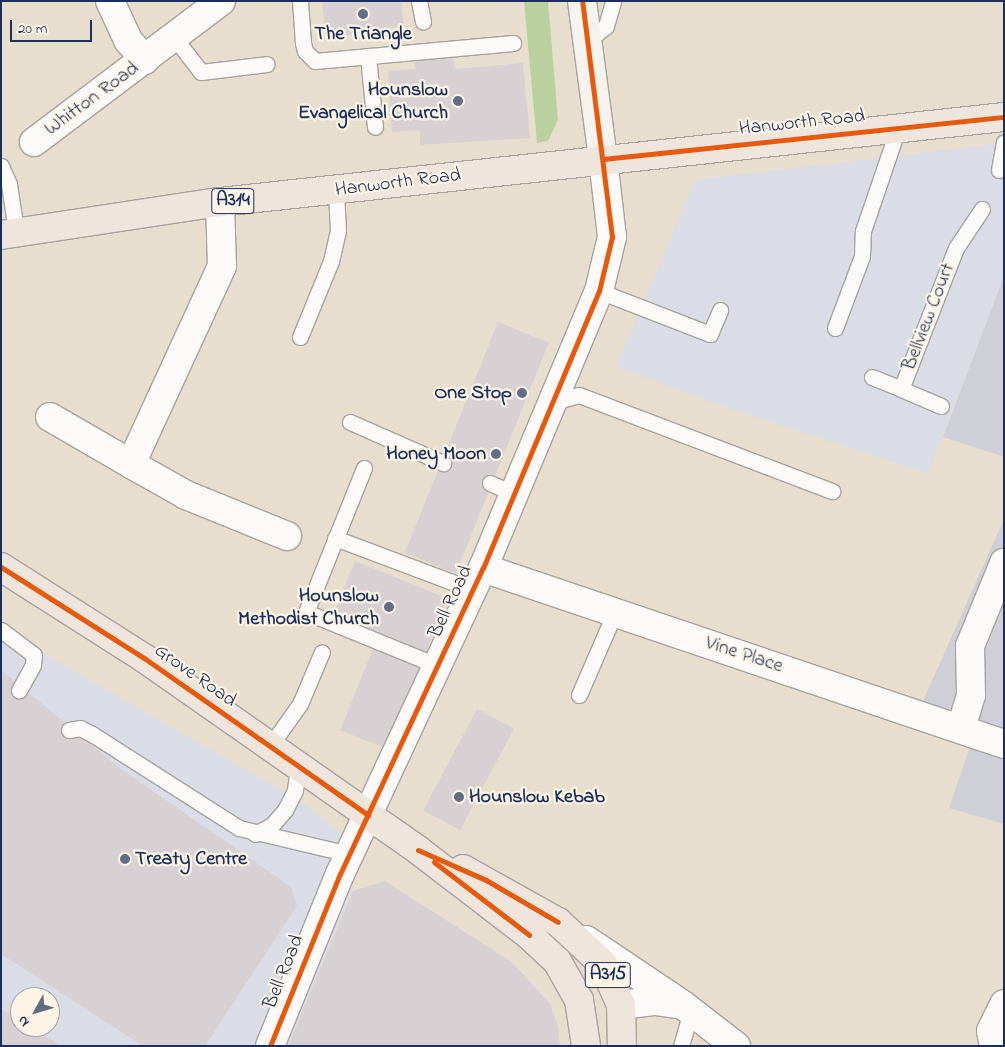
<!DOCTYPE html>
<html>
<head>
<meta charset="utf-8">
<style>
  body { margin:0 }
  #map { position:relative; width:1005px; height:1047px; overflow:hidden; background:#e8dece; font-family:"Indie Flower",sans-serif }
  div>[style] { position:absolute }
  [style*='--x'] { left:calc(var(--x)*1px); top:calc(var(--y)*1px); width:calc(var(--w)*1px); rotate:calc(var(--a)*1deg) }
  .built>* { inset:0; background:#dadce6 }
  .industrial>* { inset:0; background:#cfd0d7 }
  .green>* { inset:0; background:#b9d19e }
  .building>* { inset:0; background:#d8d1d4; transform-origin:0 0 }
  .roads { filter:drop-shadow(1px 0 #a6a39f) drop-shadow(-1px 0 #a6a39f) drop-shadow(0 1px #a6a39f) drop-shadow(0 -1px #a6a39f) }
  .lane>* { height:15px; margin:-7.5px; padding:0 7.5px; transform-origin:7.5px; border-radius:7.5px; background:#fcfaf8 }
  .street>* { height:28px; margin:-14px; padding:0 14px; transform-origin:14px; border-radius:14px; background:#fcfaf8 }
  .secondary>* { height:28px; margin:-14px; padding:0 14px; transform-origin:14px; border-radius:14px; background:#f6f2ed }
  .primary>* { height:28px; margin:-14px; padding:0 14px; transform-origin:14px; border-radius:14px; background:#eee5dc }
  .cycleway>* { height:5px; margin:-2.5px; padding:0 2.5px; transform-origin:2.5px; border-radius:2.5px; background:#e8590c }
  .dots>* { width:14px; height:14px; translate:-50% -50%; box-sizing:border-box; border:2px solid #fcf5e5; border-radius:50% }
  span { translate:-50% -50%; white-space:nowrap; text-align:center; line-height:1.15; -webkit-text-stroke:4.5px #fcf5e5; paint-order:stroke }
  .shield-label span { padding:1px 4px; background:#fcf5e5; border:1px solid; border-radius:4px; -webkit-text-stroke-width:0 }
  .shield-label { font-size:19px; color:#1b2f5e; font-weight:700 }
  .poi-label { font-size:20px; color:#1b2f5e; font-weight:700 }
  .right { translate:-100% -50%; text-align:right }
  .left { translate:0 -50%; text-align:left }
  .street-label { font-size:20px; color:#1b2f5e }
  .frame { position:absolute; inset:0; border:2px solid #1b2f5e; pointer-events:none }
  .north { position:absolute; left:10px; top:987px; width:50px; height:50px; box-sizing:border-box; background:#fcf5e5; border:1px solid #a2a6af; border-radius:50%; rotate:231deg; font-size:14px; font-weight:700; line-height:20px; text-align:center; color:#1b2f5e }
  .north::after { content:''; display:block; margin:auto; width:18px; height:22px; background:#636c85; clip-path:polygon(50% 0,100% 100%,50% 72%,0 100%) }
  .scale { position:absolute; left:10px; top:20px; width:82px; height:22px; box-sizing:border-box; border:2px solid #1b2f5e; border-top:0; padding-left:6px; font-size:15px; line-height:18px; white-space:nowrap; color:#1b2f5e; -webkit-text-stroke:4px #fcf5e5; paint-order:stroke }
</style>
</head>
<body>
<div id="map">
  <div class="built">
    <i style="clip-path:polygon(1004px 143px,1004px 276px,928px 474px,710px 402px,616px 367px,695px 180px)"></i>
    <i style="clip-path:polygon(evenodd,1px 629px,304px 803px,343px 835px,353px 891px,288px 1046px,1px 1046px,1px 629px,20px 997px,50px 997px,50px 1027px,20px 1027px,20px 997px)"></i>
  </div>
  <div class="industrial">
    <i style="clip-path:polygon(1004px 276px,1004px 457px,943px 437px)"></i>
    <i style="clip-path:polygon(1004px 519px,1004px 824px,949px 808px,971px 743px,914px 721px)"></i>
  </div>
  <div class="green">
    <i style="clip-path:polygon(524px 1px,548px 1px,558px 120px,548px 141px,537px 143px)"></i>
  </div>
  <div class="building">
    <i style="clip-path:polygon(322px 1px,401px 1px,404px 26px,326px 38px)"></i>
    <i style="clip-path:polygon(453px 58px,455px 69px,523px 63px,530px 138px,420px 145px,420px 130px,392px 132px,388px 71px,416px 69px,414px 61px)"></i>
    <i style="left:498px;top:322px;width:55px;height:249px;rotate:22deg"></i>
    <i style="left:355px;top:561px;width:100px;height:60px;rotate:22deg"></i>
    <i style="left:375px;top:644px;width:51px;height:93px;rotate:22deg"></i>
    <i style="clip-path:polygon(1px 670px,117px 766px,291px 887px,297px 906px,205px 1046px,143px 1046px,1px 954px)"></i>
    <i style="left:477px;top:709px;width:42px;height:115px;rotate:28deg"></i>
    <i style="clip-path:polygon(385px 881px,512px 962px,550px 1004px,558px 1026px,560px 1046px,288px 1046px,353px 891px)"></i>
    <i style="clip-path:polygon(1px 1009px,20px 1020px,20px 1027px,31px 1027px,61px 1046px,1px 1046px)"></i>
  </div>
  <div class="roads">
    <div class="lane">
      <i style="--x:300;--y:1;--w:42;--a:85.9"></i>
      <i style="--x:303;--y:43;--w:8;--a:76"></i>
      <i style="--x:305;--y:51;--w:14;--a:45"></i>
      <i style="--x:315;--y:61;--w:199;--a:-5.2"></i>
      <i style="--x:419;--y:1;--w:21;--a:79"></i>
      <i style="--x:174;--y:37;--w:44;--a:52.4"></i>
      <i style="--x:201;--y:72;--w:66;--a:-6.9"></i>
      <i style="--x:587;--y:41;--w:24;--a:-38"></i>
      <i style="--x:606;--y:26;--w:26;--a:-74"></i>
      <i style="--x:368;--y:56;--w:71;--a:84.4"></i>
      <i style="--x:1;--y:166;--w:20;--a:66"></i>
      <i style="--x:9;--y:184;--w:48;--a:81.5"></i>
      <i style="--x:999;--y:170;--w:28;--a:-80"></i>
      <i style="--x:599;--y:291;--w:119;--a:21.2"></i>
      <i style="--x:710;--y:334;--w:26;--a:-67"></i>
      <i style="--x:835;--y:328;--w:77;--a:-69.4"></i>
      <i style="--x:862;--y:256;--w:25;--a:-88"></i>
      <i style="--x:863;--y:231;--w:109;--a:-71.2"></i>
      <i style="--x:300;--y:337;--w:82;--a:-67.8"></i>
      <i style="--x:331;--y:261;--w:31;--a:-77"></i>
      <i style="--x:338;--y:231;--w:40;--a:-92.9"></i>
      <i style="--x:872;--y:377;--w:31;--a:22"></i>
      <i style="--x:553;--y:402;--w:27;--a:-15"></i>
      <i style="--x:579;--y:395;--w:271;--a:20.8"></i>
      <i style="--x:941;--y:406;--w:43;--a:-157"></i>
      <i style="--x:901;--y:389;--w:151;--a:-68.7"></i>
      <i style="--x:956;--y:248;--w:47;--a:-56.3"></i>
      <i style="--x:350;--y:422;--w:102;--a:23.8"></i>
      <i style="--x:364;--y:468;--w:155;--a:111.9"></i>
      <i style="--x:306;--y:612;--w:143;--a:22.2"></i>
      <i style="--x:490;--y:483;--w:27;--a:24"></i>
      <i style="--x:335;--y:538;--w:147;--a:20.6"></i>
      <i style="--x:1;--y:630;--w:41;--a:37.1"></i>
      <i style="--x:34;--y:655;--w:10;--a:96"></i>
      <i style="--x:33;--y:665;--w:29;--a:119"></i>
      <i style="--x:579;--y:695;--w:90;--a:-66.6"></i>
      <i style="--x:69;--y:730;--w:11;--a:-10"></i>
      <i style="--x:80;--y:728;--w:13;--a:27"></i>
      <i style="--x:92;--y:734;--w:174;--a:32.6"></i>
      <i style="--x:239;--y:828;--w:113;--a:13.3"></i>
      <i style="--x:270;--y:746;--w:52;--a:-54.5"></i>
      <i style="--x:300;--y:704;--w:56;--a:-67.1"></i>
      <i style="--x:255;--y:834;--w:19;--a:-28"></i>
      <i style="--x:272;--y:825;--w:20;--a:-49"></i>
      <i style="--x:285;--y:810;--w:22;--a:-63"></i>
      <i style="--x:295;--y:790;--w:24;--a:-83"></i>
      <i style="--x:681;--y:1046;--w:36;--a:-74"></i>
    </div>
    <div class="street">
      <i style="--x:110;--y:1;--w:43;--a:65.2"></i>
      <i style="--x:128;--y:40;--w:26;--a:50"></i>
      <i style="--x:34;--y:142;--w:234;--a:-37"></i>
      <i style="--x:50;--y:417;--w:94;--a:30.1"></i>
      <i style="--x:131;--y:464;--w:218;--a:-65.3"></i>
      <i style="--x:222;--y:266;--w:64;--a:-91.8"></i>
      <i style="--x:131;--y:464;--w:63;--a:29.4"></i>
      <i style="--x:186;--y:495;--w:109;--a:22.1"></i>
      <i style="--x:483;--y:568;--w:550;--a:18.67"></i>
      <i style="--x:961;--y:728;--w:34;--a:-73"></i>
      <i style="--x:971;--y:695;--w:49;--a:-91.2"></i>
      <i style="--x:970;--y:646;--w:90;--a:-67.7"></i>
      <i style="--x:586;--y:940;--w:117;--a:33.8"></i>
      <i style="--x:683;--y:1005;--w:67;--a:37.7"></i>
      <i style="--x:621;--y:1005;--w:34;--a:-7"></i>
      <i style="--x:655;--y:1001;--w:27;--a:8"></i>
      <i style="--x:270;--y:1046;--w:186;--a:-67.9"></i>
      <i style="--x:340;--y:874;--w:338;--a:-65"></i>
      <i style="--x:483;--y:568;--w:300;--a:-67.3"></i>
      <i style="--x:599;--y:291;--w:56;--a:-76.5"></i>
      <i style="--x:612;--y:237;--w:79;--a:-96.6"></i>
      <i style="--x:994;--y:1046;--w:15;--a:-101"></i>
      <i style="--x:991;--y:1031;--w:30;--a:-64"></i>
    </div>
    <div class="secondary">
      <i style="--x:582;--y:1;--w:159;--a:82.4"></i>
    </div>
    <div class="primary">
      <i style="--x:1;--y:235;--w:221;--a:-8.6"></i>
      <i style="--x:220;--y:202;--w:789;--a:-6.19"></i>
      <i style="--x:1;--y:567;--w:169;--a:32.5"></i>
      <i style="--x:144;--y:658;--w:335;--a:35"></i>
      <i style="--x:418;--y:850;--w:140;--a:37.4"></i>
      <i style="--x:529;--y:935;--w:38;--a:43"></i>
      <i style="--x:557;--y:961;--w:45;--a:60.6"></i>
      <i style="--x:579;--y:1000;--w:47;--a:81.3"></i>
      <i style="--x:463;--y:869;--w:109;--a:29.2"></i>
      <i style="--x:558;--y:922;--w:62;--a:43"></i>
      <i style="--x:603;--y:964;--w:45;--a:66.3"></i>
      <i style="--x:621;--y:1005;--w:41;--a:88.6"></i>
    </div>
  </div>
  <div class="cycleway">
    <i style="--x:603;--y:159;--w:403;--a:-6"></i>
    <i style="--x:1;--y:567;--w:169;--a:32.5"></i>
    <i style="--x:144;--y:658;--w:274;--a:35"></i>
    <i style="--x:418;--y:850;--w:74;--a:23.8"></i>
    <i style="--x:486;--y:880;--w:83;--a:30.3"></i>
    <i style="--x:434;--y:862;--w:120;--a:37.5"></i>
    <i style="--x:270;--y:1046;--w:186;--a:-67.9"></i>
    <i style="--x:340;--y:874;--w:338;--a:-65"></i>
    <i style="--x:483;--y:568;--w:300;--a:-67.3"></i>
    <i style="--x:599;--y:291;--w:56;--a:-76.5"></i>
    <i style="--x:612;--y:237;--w:238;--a:-97.2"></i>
  </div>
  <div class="dots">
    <i style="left:363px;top:14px;background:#636c85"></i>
    <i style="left:458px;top:101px;background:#636c85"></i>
    <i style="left:522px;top:393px;background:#636c85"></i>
    <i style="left:496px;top:454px;background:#636c85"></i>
    <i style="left:389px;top:607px;background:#636c85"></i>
    <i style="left:459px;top:797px;background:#636c85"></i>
    <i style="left:125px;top:859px;background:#636c85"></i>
  </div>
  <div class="shield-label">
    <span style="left:233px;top:201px">A314</span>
    <span style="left:608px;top:975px">A315</span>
  </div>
  <div class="poi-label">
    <span style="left:363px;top:34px">The Triangle</span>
    <span class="right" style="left:448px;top:102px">Hounslow<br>Evangelical Church</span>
    <span class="right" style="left:512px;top:393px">One Stop</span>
    <span class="right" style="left:486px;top:454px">Honey Moon</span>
    <span class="right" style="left:379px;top:608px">Hounslow<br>Methodist Church</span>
    <span class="left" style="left:469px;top:797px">Hounslow Kebab</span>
    <span class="left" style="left:135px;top:859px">Treaty Centre</span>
  </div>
  <div class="street-label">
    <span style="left:92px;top:99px;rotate:-36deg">Whitton Road</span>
    <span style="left:802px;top:123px;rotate:-6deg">Hanworth Road</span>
    <span style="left:398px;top:183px;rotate:-7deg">Hanworth Road</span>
    <span style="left:929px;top:317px;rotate:-69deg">Bellview Court</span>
    <span style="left:451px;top:602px;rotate:-65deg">Bell Road</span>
    <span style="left:744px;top:655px;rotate:18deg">Vine Place</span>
    <span style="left:195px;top:676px;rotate:35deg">Grove Road</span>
    <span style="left:284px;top:972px;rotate:-68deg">Bell Road</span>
  </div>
  <div class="frame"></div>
  <div class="north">N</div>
  <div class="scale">20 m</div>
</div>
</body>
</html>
